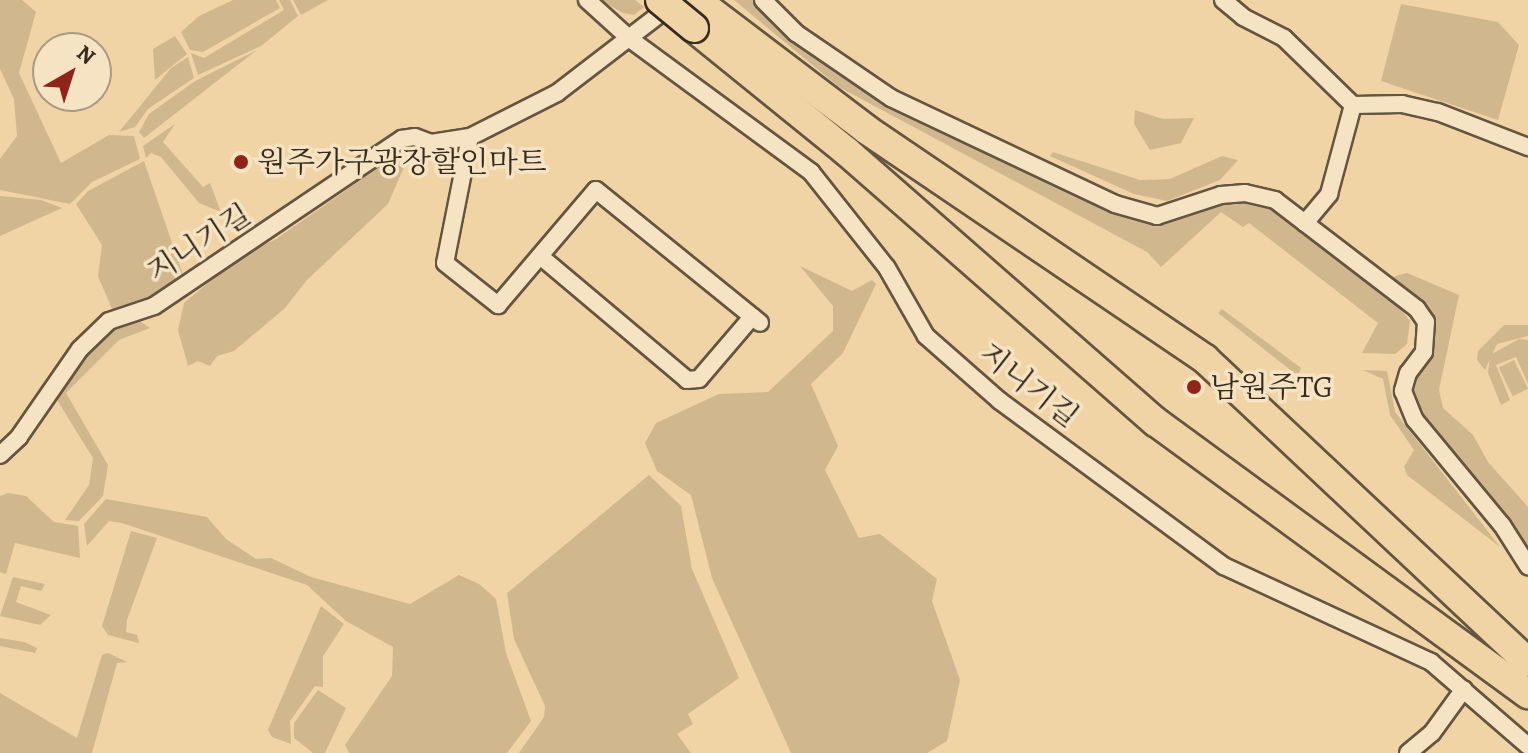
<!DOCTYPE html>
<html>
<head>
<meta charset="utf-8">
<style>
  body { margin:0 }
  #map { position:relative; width:1528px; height:753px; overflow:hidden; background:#f1d4a5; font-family:Alegreya,"Noto Serif KR",serif }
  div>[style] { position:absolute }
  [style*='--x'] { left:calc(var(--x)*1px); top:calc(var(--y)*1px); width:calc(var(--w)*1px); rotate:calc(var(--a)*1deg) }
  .green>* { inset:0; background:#d1b78e; transform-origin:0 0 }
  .roads { filter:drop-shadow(2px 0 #645540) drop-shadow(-2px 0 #645540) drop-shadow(0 2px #645540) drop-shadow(0 -2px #645540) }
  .street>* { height:16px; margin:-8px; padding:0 8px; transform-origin:8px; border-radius:8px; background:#f6e3c4 }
  .highway>* { height:28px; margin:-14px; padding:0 14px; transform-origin:14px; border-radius:14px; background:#f1d4a5 }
  .bridges { filter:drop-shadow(2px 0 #352b1e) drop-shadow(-2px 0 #352b1e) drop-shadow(0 2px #352b1e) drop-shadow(0 -2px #352b1e) }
  .highway-bridge>* { height:28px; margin:-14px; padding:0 14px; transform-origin:14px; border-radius:14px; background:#f1d4a5 }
  .dots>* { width:22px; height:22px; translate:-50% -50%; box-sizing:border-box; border:4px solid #f6e3c4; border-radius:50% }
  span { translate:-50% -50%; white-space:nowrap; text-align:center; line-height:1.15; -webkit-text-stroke:7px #f6e3c4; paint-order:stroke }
  .poi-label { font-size:30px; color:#352b1e }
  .left { translate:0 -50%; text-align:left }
  .street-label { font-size:30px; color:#352b1e }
  .north { position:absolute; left:32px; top:32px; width:80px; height:80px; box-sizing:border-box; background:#f6e3c4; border:2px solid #a99982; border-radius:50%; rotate:39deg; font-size:22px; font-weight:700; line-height:32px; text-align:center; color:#352b1e }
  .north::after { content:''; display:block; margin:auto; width:28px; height:36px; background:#8f2418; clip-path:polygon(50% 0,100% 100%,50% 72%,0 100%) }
</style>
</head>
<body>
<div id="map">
  <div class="green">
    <i style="clip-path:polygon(0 0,22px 0,36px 12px,19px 73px,61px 163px,109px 135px,134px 136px,140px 159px,92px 182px,70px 204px,0 190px,0 159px,17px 136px,14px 99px,0 69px)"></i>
    <i style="clip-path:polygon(233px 0,276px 0,280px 8px,203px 52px,190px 50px,181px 32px,199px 16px)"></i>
    <i style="clip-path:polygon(279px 0,290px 0,298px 16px,261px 46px,198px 75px,191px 53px,204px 58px,284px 10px)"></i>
    <i style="clip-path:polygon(293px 0,328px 0,301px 15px)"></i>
    <i style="clip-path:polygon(600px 0,635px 0,644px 7px,634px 15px,623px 13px)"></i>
    <i style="clip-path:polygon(734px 0,753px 0,809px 50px,1157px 223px,1192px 214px,1218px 200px,1245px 197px,1274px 206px,1398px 306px,1410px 321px,1407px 344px,1395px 354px,1362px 353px,1378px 323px,1249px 223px,1243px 227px,1221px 212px,1161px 267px,1147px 252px,839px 87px)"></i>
    <i style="clip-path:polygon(1401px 4px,1498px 22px,1519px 45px,1498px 120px,1381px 81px)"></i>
    <i style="clip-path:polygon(175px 36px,187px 54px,155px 80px,153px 49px)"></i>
    <i style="clip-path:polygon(257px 50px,144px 138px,139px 132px,149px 114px,195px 81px)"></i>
    <i style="clip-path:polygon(188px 57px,194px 78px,148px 109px,135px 127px,119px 132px,171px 68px)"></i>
    <i style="clip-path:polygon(1135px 110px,1163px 119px,1194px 118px,1181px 143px,1150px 150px,1134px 124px)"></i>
    <i style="clip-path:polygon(175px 124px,163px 142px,203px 187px,210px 183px,221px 212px,199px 203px,161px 157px,151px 153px,146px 158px,143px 146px)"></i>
    <i style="clip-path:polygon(1053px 152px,1140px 180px,1170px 179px,1222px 156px,1238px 160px,1220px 180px,1167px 201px,1134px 194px,1050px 156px)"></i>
    <i style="clip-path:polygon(407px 160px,388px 204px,307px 280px,285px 308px,234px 351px,217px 356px,210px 366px,198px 361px,188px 366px,178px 330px,184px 303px,239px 257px,276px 239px,388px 161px)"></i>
    <i style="clip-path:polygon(144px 161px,183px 275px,148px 297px,112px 309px,98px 276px,102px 245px,76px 204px,88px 191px)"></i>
    <i style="clip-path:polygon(0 196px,41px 200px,62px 208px,0 236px)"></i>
    <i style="clip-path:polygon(800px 266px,852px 291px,872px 280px,876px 284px,843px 353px,811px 384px,838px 446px,825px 470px,859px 538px,880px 534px,937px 579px,932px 601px,960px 680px,947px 741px,927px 753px,791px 753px,712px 578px,691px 495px,657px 471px,645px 443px,656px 423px,719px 394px,768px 392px,833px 331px,833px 306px)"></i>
    <i style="clip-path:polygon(1407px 273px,1459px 295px,1439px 390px,1443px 408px,1473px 435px,1488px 462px,1528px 507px,1528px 550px,1423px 418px,1409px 392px,1432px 318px,1388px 278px)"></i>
    <i style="clip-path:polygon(1222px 309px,1301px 368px,1298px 376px,1218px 313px)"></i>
    <i style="clip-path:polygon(137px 319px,150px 328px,119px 340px,66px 393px,108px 465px,103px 496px,79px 521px,65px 520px,89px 485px,93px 458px,54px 395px,59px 381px,108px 333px)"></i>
    <i style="clip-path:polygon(1504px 325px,1528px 325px,1528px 336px,1497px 344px,1485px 370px,1477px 360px,1478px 351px)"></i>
    <i style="clip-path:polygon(1519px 339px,1528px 340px,1528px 384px,1516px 357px,1496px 365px,1510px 400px,1501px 405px,1488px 373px,1490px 355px)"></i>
    <i style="left:1514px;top:360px;width:32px;height:17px;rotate:64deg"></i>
    <i style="clip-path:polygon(1363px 370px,1387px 371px,1395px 412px,1500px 547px,1407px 475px,1404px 467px,1414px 450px,1390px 415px,1383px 379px)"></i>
    <i style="clip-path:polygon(649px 475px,681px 506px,692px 569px,739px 678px,688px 714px,693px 724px,677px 734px,691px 753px,519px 753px,544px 717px,545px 706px,514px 639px,507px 593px)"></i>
    <i style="clip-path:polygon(8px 493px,26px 496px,54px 522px,78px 526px,80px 558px,15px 543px,6px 574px,0 572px,0 496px)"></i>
    <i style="clip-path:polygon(106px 499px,207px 517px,226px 539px,256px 559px,271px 558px,311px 577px,410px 604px,459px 575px,479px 584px,496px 599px,506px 653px,531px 721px,507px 753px,349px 753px,345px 745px,392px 676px,393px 647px,346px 621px,307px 585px,122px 523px,109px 521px,87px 546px,84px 524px)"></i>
    <i style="clip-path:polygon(131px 531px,157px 538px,127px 620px,126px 632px,137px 635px,139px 643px,108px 635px,102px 626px)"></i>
    <i style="clip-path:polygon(13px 577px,45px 584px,41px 591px,21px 586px,16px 602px,51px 615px,40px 625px,0 616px)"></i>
    <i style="clip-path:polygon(321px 606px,344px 624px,323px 656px,323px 687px,315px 686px,290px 721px,291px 744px,272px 737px,268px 730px)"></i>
    <i style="clip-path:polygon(0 638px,24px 642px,37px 648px,35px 653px,0 646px)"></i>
    <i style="clip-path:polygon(108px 653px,127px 662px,117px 663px,92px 753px,0 753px,0 693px,77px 738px,102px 655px)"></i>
    <i style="clip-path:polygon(318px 690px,346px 708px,325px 753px,313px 753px,294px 738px,294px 723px)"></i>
  </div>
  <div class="roads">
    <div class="street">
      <i style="--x:587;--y:0;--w:58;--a:42.2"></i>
      <i style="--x:630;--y:39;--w:225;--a:36.3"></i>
      <i style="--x:811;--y:172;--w:122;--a:51.6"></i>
      <i style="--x:887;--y:268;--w:78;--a:60.2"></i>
      <i style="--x:926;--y:336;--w:98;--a:41.3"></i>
      <i style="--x:1000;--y:401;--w:278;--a:36.4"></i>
      <i style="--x:1224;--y:566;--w:228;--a:24.9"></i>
      <i style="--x:1431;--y:662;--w:128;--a:40.9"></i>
      <i style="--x:763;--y:0;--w:47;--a:45"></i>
      <i style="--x:796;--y:33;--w:115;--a:34.4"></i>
      <i style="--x:891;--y:98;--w:248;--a:25.3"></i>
      <i style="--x:1115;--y:204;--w:44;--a:15.9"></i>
      <i style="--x:1157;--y:216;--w:67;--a:-18.2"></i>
      <i style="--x:1221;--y:195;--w:24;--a:-5"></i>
      <i style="--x:1245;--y:193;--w:31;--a:13"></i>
      <i style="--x:1275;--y:200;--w:179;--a:37.5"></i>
      <i style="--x:1417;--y:309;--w:16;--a:55"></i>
      <i style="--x:1426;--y:322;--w:30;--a:94"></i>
      <i style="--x:1424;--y:352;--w:26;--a:127"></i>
      <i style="--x:1408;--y:373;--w:19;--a:106"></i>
      <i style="--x:1403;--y:391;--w:31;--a:68"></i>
      <i style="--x:1415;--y:420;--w:136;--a:50.4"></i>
      <i style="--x:1502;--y:525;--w:49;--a:57.6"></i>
      <i style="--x:1223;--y:0;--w:26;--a:40"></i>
      <i style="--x:1243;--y:17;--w:46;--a:27.1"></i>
      <i style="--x:1284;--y:38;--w:96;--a:44.2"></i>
      <i style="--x:1353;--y:105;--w:49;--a:-1.2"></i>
      <i style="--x:1402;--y:104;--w:37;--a:13"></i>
      <i style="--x:1438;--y:112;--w:97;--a:21.3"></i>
      <i style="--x:470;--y:137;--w:128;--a:101.2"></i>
      <i style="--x:445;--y:263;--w:68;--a:38.4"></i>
      <i style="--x:498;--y:305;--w:151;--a:-49.6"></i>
      <i style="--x:596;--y:190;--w:211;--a:39"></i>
      <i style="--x:1305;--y:223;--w:38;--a:-50"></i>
      <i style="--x:1329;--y:194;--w:92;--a:-74.9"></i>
      <i style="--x:540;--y:256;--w:192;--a:40.1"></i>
      <i style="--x:687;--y:380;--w:12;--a:-5"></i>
      <i style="--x:699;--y:379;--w:82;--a:-49.5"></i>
      <i style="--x:0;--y:455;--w:26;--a:-43"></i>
      <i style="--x:19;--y:437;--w:107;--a:-55.3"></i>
      <i style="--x:80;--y:349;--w:40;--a:-44"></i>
      <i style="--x:109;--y:321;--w:47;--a:-18.4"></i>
      <i style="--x:154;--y:306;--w:299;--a:-34"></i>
      <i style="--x:402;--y:139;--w:13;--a:-9"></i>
      <i style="--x:415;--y:137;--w:17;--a:21"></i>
      <i style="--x:431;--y:143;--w:39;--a:-9"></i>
      <i style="--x:470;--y:137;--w:97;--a:-26.8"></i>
      <i style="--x:557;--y:93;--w:146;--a:-37.5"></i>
      <i style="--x:1408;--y:753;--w:31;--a:-40"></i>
      <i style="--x:1432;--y:733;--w:54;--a:-54"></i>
    </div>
    <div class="highway">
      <i style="--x:696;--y:0;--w:215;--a:37.2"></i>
      <i style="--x:867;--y:130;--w:408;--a:34.1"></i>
      <i style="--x:1205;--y:359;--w:443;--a:43.2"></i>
      <i style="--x:694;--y:28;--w:196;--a:39"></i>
      <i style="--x:846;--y:151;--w:412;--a:41.2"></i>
      <i style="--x:1156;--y:422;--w:461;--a:36.2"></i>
    </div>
  </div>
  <div class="bridges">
    <div class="highway-bridge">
      <i style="--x:660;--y:0;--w:44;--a:39.5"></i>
    </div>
  </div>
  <div class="dots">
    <i style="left:241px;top:162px;background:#8f2418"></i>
    <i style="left:1194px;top:387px;background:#8f2418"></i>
  </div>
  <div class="poi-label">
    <span class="left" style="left:257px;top:162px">원주가구광장할인마트</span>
    <span class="left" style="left:1210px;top:387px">남원주TG</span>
  </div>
  <div class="street-label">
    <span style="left:199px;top:243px;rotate:-33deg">지니기길</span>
    <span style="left:1029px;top:385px;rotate:38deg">지니기길</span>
  </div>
  <div class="north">N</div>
</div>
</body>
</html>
